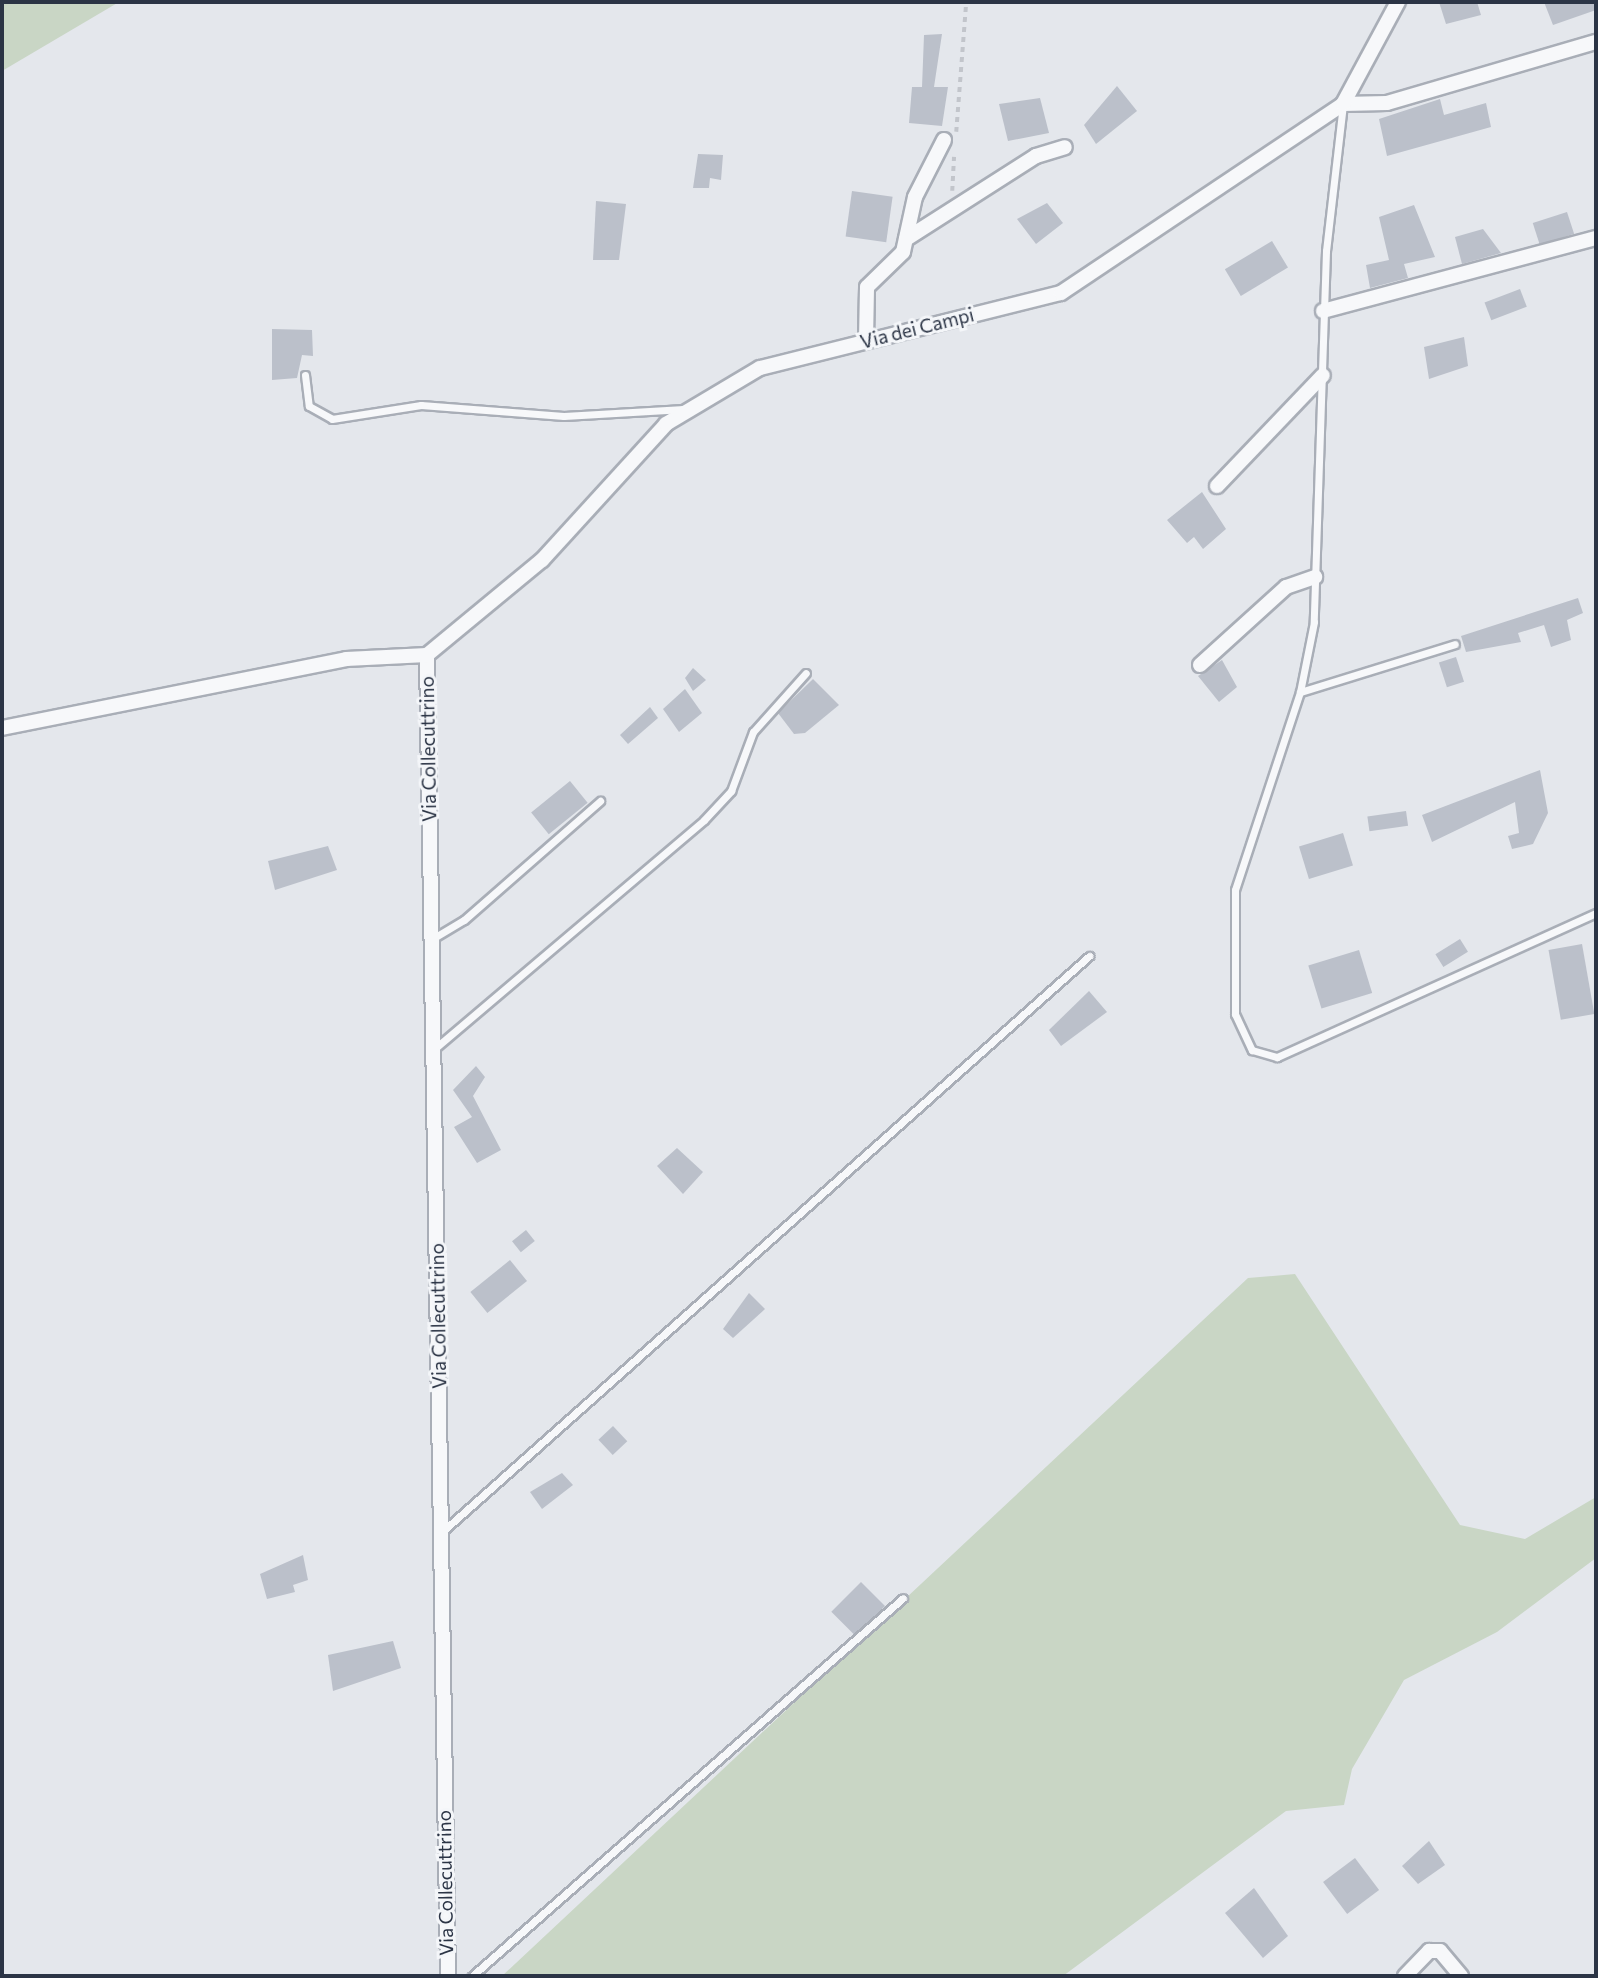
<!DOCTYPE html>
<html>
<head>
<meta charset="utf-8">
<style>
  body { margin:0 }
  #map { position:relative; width:1598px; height:1978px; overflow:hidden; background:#e4e7ec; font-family:Commissioner,sans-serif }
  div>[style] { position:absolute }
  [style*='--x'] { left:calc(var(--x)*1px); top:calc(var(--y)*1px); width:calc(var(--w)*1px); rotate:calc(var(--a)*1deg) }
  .green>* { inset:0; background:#c9d6c5 }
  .building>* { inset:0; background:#bbc0ca; transform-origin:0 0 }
  .path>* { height:3.5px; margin-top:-1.75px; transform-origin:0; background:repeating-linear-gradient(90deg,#c2c5cb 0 5px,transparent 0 10px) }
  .roads { filter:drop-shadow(2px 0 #a9aeb7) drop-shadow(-2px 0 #a9aeb7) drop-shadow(0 2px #a9aeb7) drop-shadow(0 -2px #a9aeb7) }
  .lane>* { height:7px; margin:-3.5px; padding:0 3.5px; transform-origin:3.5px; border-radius:3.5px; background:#f7f8fa }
  .street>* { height:14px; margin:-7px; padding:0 7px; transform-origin:7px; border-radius:7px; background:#f7f8fa }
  span { translate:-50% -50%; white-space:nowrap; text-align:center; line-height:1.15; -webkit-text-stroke:6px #f4f6f9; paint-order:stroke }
  .street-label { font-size:19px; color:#2b3445 }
  .frame { position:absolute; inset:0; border:4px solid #2b3445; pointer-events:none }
</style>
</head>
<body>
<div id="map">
  <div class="green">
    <i style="clip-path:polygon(7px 2px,119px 2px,2px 71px,2px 6px)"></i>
    <i style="clip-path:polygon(1295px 1274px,1460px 1525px,1525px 1539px,1596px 1497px,1596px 1558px,1497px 1632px,1404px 1680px,1352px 1769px,1344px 1805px,1286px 1811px,1063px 1976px,502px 1976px,1248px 1278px)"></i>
  </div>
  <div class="building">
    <i style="clip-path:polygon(1439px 2px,1477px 2px,1481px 15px,1446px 24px)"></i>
    <i style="clip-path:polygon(1544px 2px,1596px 2px,1596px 10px,1553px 25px)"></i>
    <i style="clip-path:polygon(942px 34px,934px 87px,948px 87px,942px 126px,909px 123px,912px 87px,922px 87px,924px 35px)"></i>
    <i style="clip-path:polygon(1117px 86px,1137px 111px,1096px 144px,1084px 125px)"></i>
    <i style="clip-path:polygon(1040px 98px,1049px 133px,1008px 141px,999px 104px)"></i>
    <i style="clip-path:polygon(1440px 99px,1444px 115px,1486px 103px,1491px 127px,1387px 156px,1379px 119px)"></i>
    <i style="clip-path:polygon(698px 154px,723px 155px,721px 180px,710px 178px,709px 188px,693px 188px)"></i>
    <i style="left:852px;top:191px;width:41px;height:46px;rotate:8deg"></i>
    <i style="clip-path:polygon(596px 201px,626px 204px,619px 260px,593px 260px)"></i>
    <i style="clip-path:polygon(1047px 203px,1063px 223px,1036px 244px,1017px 219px)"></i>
    <i style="clip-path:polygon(1414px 205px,1435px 257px,1404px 264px,1408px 278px,1370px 288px,1366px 265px,1389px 260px,1379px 217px)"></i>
    <i style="left:1567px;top:212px;width:23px;height:36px;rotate:72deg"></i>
    <i style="clip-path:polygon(1483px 229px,1501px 253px,1462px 264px,1455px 237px)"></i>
    <i style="left:1272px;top:241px;width:31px;height:55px;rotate:59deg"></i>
    <i style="left:1520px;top:289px;width:19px;height:38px;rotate:69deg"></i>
    <i style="clip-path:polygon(272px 329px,312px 330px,313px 356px,302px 355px,297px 378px,272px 380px)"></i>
    <i style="clip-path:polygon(1464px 337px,1468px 366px,1429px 379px,1424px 347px)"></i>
    <i style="clip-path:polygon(1202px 492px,1226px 529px,1203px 549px,1194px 537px,1187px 543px,1167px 520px)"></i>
    <i style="clip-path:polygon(1578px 598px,1583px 613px,1567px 620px,1571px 640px,1551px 647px,1544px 625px,1518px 633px,1521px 642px,1466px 652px,1461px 636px)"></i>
    <i style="left:1456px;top:657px;width:26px;height:18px;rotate:72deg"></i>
    <i style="clip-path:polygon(1222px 660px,1237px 687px,1219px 702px,1198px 676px)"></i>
    <i style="clip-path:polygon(693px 668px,706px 680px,693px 691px,685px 678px)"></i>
    <i style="clip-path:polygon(813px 679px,839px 705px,805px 733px,794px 734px,778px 713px)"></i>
    <i style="clip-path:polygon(685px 689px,702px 713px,679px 732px,663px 709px)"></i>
    <i style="clip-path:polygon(650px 707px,658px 718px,628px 744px,620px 735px)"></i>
    <i style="clip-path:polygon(1540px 770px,1548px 813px,1533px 844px,1512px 849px,1508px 836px,1519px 833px,1515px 802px,1432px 842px,1422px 815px)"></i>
    <i style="left:570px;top:781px;width:28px;height:50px;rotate:51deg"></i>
    <i style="left:1406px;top:811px;width:15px;height:39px;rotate:82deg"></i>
    <i style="left:1343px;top:833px;width:34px;height:46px;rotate:73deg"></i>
    <i style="clip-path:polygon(328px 846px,337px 870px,275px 890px,268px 861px)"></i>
    <i style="left:1460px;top:939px;width:15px;height:29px;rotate:58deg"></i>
    <i style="left:1582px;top:944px;width:71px;height:34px;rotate:80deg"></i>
    <i style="left:1359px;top:950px;width:45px;height:53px;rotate:73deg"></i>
    <i style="clip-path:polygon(1089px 991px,1107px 1012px,1061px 1046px,1049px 1030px)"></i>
    <i style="clip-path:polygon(476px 1066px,485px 1077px,473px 1096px,501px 1150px,477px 1163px,454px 1127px,472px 1117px,453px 1090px)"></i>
    <i style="clip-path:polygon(677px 1148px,703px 1172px,683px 1194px,657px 1166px)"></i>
    <i style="left:526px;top:1230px;width:14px;height:18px;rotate:51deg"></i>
    <i style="left:510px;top:1260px;width:27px;height:51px;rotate:51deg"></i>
    <i style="clip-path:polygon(749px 1293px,765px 1309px,733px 1338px,723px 1329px)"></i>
    <i style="left:613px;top:1426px;width:21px;height:20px;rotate:47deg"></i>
    <i style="clip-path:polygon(562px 1473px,573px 1485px,542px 1509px,530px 1492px)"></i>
    <i style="clip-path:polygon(303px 1555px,308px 1580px,293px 1585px,295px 1592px,267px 1599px,260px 1574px)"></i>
    <i style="left:861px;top:1582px;width:34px;height:42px;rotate:45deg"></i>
    <i style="clip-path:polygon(393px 1641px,401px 1668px,333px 1691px,328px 1655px)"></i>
    <i style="clip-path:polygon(1429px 1841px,1445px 1865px,1418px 1884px,1402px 1866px)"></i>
    <i style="left:1355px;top:1858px;width:40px;height:40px;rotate:53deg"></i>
    <i style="clip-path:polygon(1254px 1888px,1288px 1936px,1263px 1958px,1225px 1913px)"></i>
  </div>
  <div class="path">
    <i style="--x:956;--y:132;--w:130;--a:-85.6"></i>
    <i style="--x:952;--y:191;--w:34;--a:-87"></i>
  </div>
  <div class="roads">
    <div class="lane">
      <i style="--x:1343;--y:104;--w:148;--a:96.6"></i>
      <i style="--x:1326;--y:251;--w:371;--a:91.9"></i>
      <i style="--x:1314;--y:622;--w:71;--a:101.3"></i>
      <i style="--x:1300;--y:692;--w:208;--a:108.2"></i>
      <i style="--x:1235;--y:890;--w:124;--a:90"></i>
      <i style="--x:1235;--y:1014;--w:40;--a:65"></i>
      <i style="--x:1252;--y:1050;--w:26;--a:16"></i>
      <i style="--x:1277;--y:1057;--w:350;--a:-24.3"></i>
      <i style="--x:305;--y:375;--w:31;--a:83"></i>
      <i style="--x:309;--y:406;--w:26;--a:29"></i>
      <i style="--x:332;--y:419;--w:90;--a:-8.9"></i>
      <i style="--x:421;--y:405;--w:143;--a:4.4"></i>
      <i style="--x:564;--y:416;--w:120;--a:-3.3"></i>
      <i style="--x:1300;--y:692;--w:162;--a:-17.2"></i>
      <i style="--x:432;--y:939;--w:37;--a:-31"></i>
      <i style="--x:464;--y:920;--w:181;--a:-41.2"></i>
      <i style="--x:433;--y:1050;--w:355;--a:-40.3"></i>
      <i style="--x:704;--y:820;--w:40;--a:-47"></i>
      <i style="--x:731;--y:791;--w:63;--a:-69.6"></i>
      <i style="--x:753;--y:732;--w:79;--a:-48.1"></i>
      <i style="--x:443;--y:1531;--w:865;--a:-41.67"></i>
      <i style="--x:472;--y:1976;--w:573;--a:-41.25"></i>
    </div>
    <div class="street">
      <i style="--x:1343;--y:104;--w:44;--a:-1.3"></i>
      <i style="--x:1387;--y:103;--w:218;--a:-16.3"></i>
      <i style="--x:906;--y:239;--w:154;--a:-32.6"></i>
      <i style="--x:1036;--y:156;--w:30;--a:-17"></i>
      <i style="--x:1323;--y:311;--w:283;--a:-15"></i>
      <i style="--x:866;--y:340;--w:53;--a:-88.9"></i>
      <i style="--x:867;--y:287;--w:50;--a:-44.2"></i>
      <i style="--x:903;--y:252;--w:56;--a:-77.7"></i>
      <i style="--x:915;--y:197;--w:64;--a:-63"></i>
      <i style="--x:1217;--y:486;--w:153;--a:-46.3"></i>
      <i style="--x:427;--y:655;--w:1321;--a:89.09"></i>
      <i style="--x:427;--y:655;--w:149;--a:-39.6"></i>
      <i style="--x:542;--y:560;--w:184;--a:-47.6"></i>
      <i style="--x:666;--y:424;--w:109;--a:-30.8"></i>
      <i style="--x:760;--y:368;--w:310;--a:-14"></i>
      <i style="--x:1061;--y:293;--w:339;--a:-33.8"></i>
      <i style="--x:1343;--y:104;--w:116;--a:-61.7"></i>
      <i style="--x:1200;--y:665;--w:116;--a:-42.2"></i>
      <i style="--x:1286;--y:587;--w:31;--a:-19"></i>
      <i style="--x:2;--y:728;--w:351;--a:-11.3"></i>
      <i style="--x:346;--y:659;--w:81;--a:-2.8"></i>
      <i style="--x:1405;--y:1976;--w:35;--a:-46"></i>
      <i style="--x:1429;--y:1951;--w:11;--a:0"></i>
      <i style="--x:1440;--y:1951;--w:33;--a:50"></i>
    </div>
  </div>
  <div class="street-label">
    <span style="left:917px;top:328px;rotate:-14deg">Via dei Campi</span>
    <span style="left:428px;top:749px;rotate:-91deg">Via Collecuttrino</span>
    <span style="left:438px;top:1316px;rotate:-91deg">Via Collecuttrino</span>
    <span style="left:445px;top:1883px;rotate:-91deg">Via Collecuttrino</span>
  </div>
  <div class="frame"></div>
</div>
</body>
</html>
